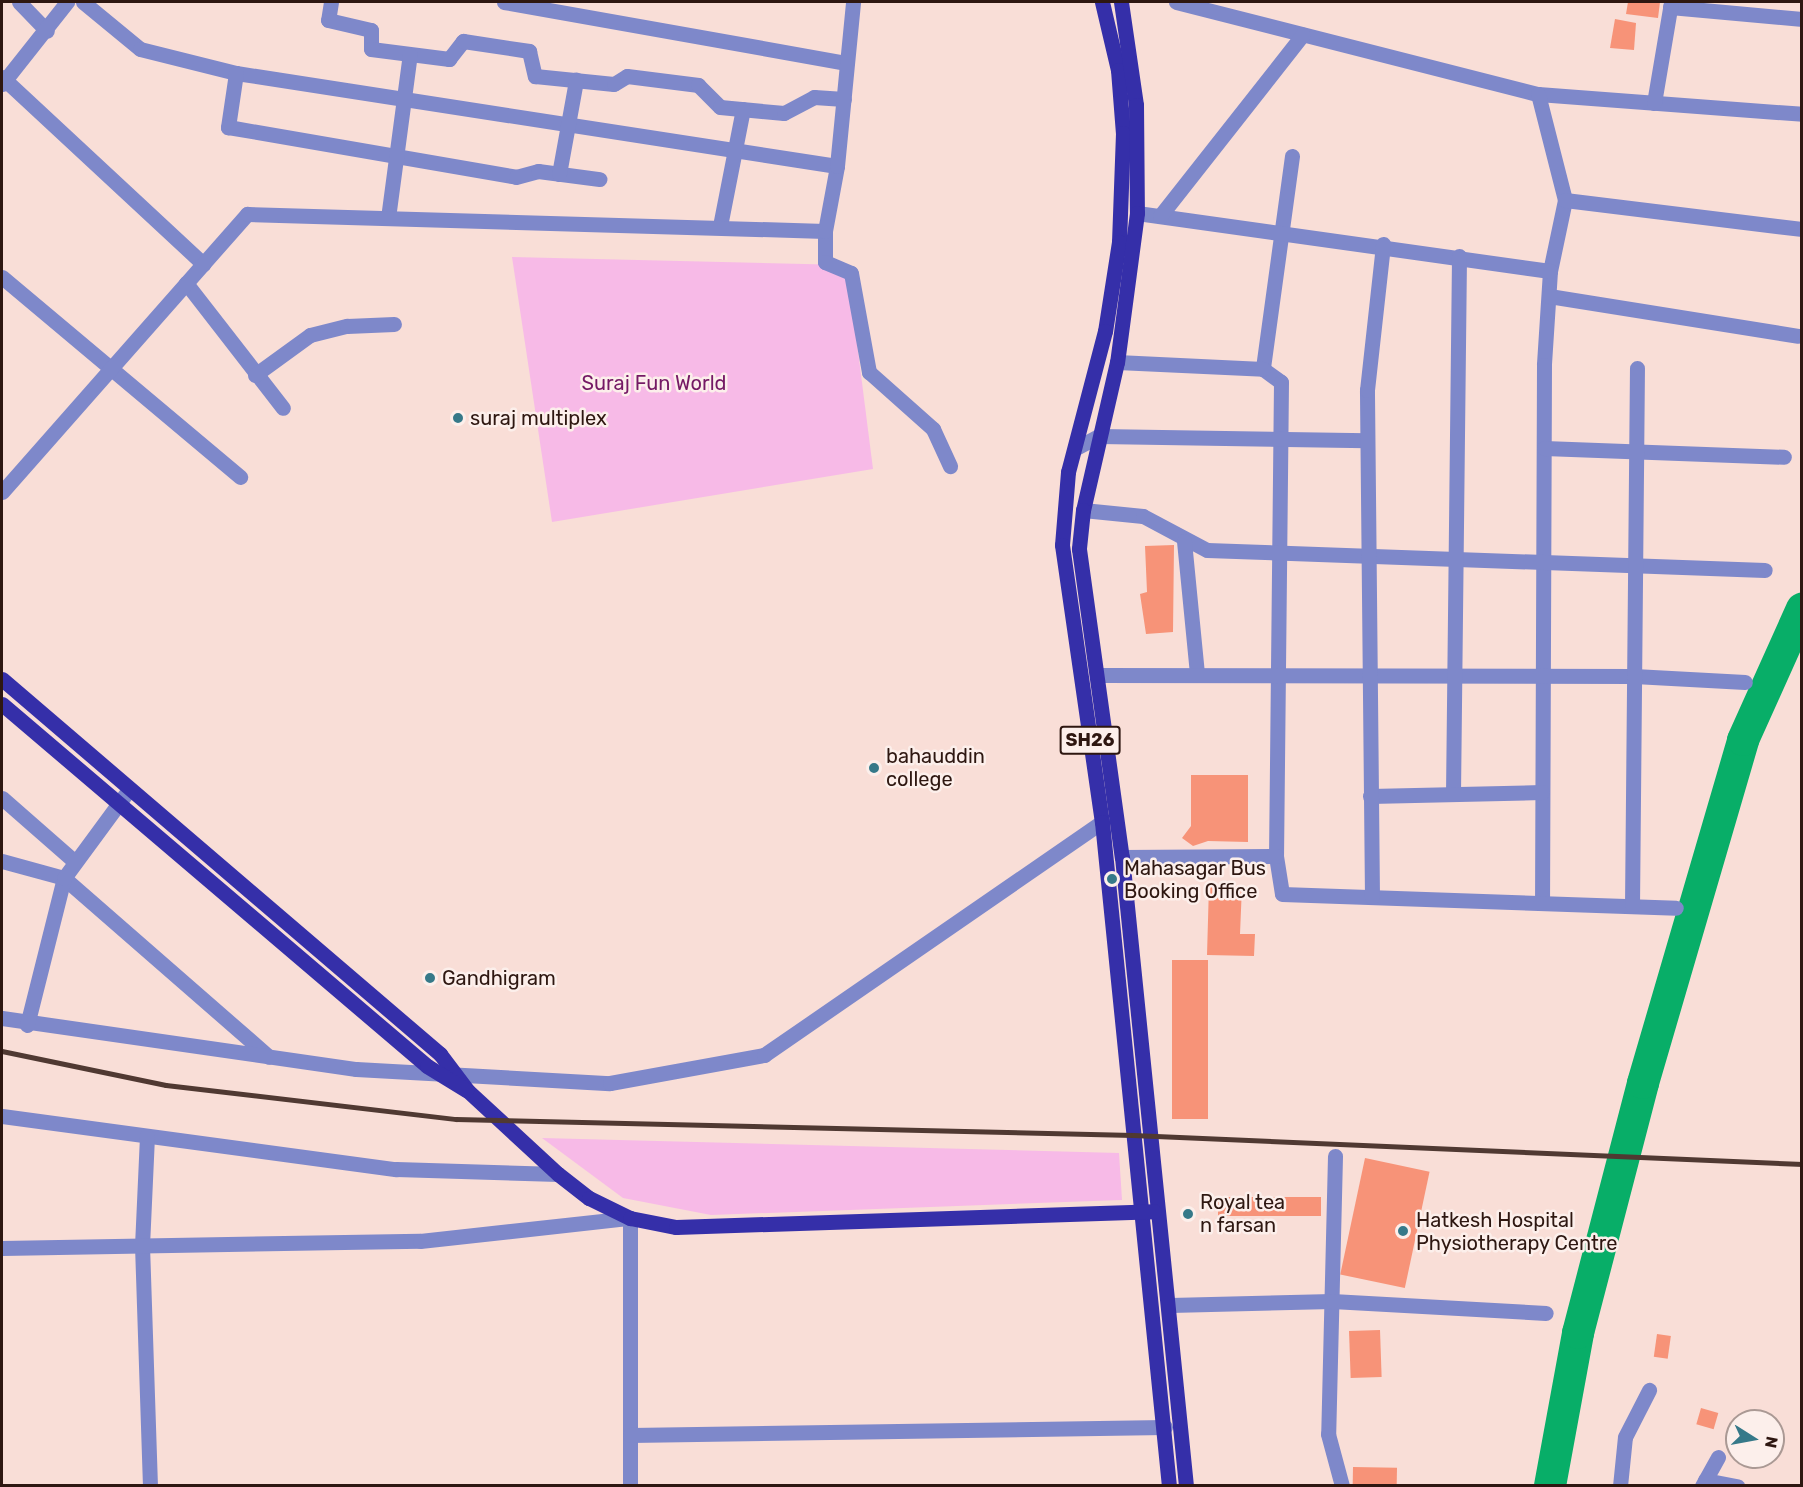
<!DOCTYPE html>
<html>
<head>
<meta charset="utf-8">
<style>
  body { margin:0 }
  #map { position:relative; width:1803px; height:1487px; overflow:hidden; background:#f9ded7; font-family:Rubik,sans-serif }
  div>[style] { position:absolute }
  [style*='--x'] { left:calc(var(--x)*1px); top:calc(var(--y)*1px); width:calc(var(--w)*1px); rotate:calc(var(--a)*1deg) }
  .green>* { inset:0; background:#f7bae7 }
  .river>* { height:32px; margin:-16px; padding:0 16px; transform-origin:16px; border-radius:16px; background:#08ae68 }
  .building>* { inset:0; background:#f79378; transform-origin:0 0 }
  .minor>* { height:15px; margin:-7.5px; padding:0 7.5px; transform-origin:7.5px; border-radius:7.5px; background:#7e88ca }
  .major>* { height:15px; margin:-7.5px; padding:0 7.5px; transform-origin:7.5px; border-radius:7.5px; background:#352fa9 }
  .rail>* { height:4.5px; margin:-2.25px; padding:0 2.25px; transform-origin:2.25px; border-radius:2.25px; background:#503932 }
  .dots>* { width:16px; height:16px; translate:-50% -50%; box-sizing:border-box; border:3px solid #fcefeb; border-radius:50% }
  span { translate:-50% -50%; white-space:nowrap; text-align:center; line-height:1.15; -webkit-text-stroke:5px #fcefeb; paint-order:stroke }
  .shield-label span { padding:2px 4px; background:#fcefeb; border:2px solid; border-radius:4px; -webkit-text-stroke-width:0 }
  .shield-label { font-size:18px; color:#2e1711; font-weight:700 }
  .park-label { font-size:20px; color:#751965 }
  .poi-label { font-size:20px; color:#2e1711 }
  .left { translate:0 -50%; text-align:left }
  .frame { position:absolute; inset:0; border:3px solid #2e1711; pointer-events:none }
  .north { position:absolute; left:1725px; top:1409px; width:60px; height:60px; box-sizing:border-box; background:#fcefeb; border:2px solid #aa9994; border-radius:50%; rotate:101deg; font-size:16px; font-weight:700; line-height:24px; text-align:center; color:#2e1711 }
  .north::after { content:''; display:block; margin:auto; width:21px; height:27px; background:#367989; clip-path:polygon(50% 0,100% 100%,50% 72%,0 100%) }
</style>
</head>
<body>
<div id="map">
  <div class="green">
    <i style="clip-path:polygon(512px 257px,847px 265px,873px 469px,552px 522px)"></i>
    <i style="clip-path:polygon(542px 1138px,1119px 1153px,1122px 1200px,711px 1215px,623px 1198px)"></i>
  </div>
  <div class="river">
    <i style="--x:1550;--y:1486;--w:156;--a:-79.6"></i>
    <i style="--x:1578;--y:1333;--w:258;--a:-75.4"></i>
    <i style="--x:1643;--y:1083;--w:357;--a:-73.7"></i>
    <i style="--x:1743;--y:740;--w:144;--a:-65.8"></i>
  </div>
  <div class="building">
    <i style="clip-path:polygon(1628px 2px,1660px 2px,1658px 18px,1626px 14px)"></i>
    <i style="clip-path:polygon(1615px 19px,1636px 23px,1634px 50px,1610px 48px)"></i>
    <i style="clip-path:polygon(1174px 545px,1173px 632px,1146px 634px,1140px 594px,1147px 592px,1145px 546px)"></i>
    <i style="clip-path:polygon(1191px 775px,1248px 775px,1248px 842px,1208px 841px,1193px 846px,1182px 838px,1191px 826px)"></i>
    <i style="clip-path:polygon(1209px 885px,1242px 886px,1240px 934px,1255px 934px,1254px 956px,1207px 955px)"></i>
    <i style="left:1172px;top:960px;width:36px;height:159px"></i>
    <i style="left:1365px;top:1158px;width:66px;height:119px;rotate:12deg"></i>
    <i style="left:1321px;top:1197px;width:19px;height:103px;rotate:90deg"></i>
    <i style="left:1380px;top:1330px;width:47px;height:31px;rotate:88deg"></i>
    <i style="left:1657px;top:1334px;width:14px;height:23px;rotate:8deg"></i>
    <i style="left:1701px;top:1408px;width:18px;height:17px;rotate:16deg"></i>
    <i style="left:1353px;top:1467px;width:44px;height:18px;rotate:1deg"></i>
  </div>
  <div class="minor">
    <i style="--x:19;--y:2;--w:40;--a:46"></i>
    <i style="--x:83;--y:2;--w:74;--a:39.5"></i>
    <i style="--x:140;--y:49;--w:99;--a:14"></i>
    <i style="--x:236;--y:73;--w:608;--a:8.8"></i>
    <i style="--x:331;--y:2;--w:18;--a:99"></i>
    <i style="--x:328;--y:20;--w:44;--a:13.1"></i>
    <i style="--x:371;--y:30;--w:19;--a:90"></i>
    <i style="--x:371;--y:49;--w:79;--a:7.3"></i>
    <i style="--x:449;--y:59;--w:23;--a:-52"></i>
    <i style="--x:463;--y:41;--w:67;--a:8.6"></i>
    <i style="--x:529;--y:51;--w:26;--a:77"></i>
    <i style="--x:535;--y:76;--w:79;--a:5.8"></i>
    <i style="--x:614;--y:84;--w:15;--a:-32"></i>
    <i style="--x:627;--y:76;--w:72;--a:7.2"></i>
    <i style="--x:698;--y:85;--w:31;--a:45"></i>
    <i style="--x:720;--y:107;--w:64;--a:5.4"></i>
    <i style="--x:784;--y:113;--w:34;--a:-28"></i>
    <i style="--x:814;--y:97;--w:30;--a:4"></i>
    <i style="--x:504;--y:2;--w:348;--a:10.1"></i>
    <i style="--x:1176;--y:2;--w:374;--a:14.3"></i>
    <i style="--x:1538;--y:94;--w:265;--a:4.3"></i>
    <i style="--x:1670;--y:7;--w:133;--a:5.2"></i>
    <i style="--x:236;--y:73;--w:55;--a:98.4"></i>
    <i style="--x:228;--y:127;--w:292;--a:9.8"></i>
    <i style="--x:516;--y:177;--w:23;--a:-15"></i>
    <i style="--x:538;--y:171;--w:62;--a:7.5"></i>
    <i style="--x:2;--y:77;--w:275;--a:42.9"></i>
    <i style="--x:2;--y:84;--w:105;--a:-51.6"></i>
    <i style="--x:1538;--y:94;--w:109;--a:75.7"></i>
    <i style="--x:1565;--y:200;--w:73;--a:101.9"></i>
    <i style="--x:1550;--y:271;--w:94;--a:93.7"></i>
    <i style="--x:1544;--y:365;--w:538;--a:90.21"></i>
    <i style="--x:1654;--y:103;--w:102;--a:-80.4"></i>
    <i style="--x:1292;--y:156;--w:215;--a:97.8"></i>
    <i style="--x:1263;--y:369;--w:22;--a:36"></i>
    <i style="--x:1281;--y:382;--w:474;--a:90.6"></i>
    <i style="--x:1276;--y:856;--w:38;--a:81"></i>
    <i style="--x:1282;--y:894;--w:394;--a:2"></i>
    <i style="--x:559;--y:174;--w:96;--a:-79.7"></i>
    <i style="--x:1565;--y:200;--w:239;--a:7"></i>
    <i style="--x:1137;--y:213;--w:417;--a:8"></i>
    <i style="--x:1160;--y:216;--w:231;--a:-51.8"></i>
    <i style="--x:388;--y:218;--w:165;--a:-82.4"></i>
    <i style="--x:720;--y:226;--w:119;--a:-78.9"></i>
    <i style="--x:825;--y:231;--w:31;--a:90"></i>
    <i style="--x:825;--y:262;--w:28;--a:23"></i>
    <i style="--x:851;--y:273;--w:101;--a:79.7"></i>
    <i style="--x:869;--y:372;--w:86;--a:41.7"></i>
    <i style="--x:933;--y:429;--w:41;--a:65.3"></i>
    <i style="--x:2;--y:277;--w:311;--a:40"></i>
    <i style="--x:186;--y:283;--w:158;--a:52.2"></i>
    <i style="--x:1549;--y:296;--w:252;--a:9.1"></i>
    <i style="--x:1117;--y:362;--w:146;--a:2.7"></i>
    <i style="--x:255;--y:375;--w:68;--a:-36"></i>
    <i style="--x:310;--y:335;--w:38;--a:-14"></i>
    <i style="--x:347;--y:326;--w:47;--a:-2.4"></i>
    <i style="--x:1078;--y:447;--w:24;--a:-28"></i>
    <i style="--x:1099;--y:436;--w:268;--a:0.9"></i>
    <i style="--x:1544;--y:448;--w:240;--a:2.1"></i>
    <i style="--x:2;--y:492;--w:371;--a:-48.6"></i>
    <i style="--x:247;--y:214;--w:578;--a:1.68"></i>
    <i style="--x:825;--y:231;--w:66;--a:-79.5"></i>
    <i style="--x:837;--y:166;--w:165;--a:-84.4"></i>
    <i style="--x:1083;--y:510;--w:60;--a:5.7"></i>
    <i style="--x:1143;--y:516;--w:72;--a:28"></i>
    <i style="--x:1207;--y:550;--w:558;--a:2.05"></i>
    <i style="--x:1184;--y:541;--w:134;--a:84.4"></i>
    <i style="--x:1098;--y:675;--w:536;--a:0.11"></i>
    <i style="--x:1634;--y:676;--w:111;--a:3.1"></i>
    <i style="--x:1453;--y:794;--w:538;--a:-89.36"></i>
    <i style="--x:1370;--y:796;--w:172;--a:-1.3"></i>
    <i style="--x:2;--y:798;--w:97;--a:41.2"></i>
    <i style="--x:1122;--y:857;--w:154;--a:-0.4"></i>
    <i style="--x:2;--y:861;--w:64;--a:15.3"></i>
    <i style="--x:64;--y:878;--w:272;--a:41.1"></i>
    <i style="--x:1372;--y:897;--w:507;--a:-90.57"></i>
    <i style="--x:1367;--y:390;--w:147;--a:-83.7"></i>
    <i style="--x:1632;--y:906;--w:538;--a:-89.47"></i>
    <i style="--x:2;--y:1018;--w:358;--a:8.2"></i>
    <i style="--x:356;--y:1069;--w:254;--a:3.2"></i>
    <i style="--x:610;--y:1083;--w:157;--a:-10.3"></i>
    <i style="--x:764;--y:1055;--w:411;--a:-34.6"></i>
    <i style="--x:27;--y:1025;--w:152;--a:-75.9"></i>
    <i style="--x:64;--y:878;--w:108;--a:-53.7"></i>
    <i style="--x:2;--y:1116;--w:398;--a:7.7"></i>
    <i style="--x:396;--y:1169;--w:162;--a:1.8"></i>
    <i style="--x:147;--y:1136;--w:109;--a:92.6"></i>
    <i style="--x:142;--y:1245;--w:241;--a:88.1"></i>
    <i style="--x:1335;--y:1156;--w:278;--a:91.4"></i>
    <i style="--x:1328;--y:1434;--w:54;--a:74.9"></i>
    <i style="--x:2;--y:1248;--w:418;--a:-1"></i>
    <i style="--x:420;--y:1241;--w:211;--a:-6.3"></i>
    <i style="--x:630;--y:1218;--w:268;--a:90"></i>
    <i style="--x:1170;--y:1305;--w:162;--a:-1.4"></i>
    <i style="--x:1332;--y:1301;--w:214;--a:3.2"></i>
    <i style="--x:630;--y:1435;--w:535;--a:-0.86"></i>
    <i style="--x:1705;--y:1480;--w:33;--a:11"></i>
    <i style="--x:1620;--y:1486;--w:49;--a:-84.2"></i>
    <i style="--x:1625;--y:1437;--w:53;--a:-62.9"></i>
    <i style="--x:1702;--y:1486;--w:33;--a:-61"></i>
  </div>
  <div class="major">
    <i style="--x:1102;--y:2;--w:70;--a:76.8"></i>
    <i style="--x:1118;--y:70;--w:63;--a:85.5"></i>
    <i style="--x:1123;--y:133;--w:109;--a:92.1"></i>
    <i style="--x:1119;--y:242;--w:90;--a:98.9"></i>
    <i style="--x:1105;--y:331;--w:146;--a:104.7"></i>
    <i style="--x:1068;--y:472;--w:73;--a:94.7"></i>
    <i style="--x:1062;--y:545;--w:280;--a:81.8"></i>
    <i style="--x:1102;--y:822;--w:667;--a:84.24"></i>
    <i style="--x:1121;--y:2;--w:104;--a:81.7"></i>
    <i style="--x:1136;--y:105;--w:108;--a:89.5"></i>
    <i style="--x:1137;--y:213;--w:150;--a:97.6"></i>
    <i style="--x:1117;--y:362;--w:152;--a:102.9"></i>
    <i style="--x:1083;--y:510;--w:39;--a:96"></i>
    <i style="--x:1079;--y:549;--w:311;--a:82.1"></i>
    <i style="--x:1122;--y:857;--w:632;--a:84.19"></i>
    <i style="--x:2;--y:679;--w:577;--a:40.57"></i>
    <i style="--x:440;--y:1054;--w:46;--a:52.9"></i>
    <i style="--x:468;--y:1091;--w:122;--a:42.7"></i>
    <i style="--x:558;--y:1174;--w:39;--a:38"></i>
    <i style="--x:589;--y:1198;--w:46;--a:26"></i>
    <i style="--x:630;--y:1218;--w:47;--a:11.1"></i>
    <i style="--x:676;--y:1227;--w:478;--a:-1.9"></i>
    <i style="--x:2;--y:704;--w:558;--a:40.42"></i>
    <i style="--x:427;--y:1066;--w:46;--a:31.6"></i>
  </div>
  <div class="rail">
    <i style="--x:2;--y:1051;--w:167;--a:11.7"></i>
    <i style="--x:166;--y:1085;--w:292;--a:6.7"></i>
    <i style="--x:456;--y:1119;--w:677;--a:1.35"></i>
    <i style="--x:1133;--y:1135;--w:670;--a:2.48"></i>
  </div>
  <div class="dots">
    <i style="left:458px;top:418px;background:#367989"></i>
    <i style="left:874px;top:768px;background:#367989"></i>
    <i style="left:1112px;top:879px;background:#367989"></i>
    <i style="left:430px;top:978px;background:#367989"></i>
    <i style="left:1188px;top:1214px;background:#367989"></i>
    <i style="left:1403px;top:1231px;background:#367989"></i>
  </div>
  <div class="shield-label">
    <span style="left:1090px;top:740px">SH26</span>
  </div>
  <div class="park-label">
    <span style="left:654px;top:383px">Suraj Fun World</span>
  </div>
  <div class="poi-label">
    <span class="left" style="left:470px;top:418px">suraj multiplex</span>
    <span class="left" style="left:886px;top:768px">bahauddin<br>college</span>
    <span class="left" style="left:1124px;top:880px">Mahasagar Bus<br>Booking Office</span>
    <span class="left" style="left:442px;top:978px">Gandhigram</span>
    <span class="left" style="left:1200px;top:1214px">Royal tea<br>n farsan</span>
    <span class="left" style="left:1416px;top:1232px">Hatkesh Hospital<br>Physiotherapy Centre</span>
  </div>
  <div class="frame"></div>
  <div class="north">N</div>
</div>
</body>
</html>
